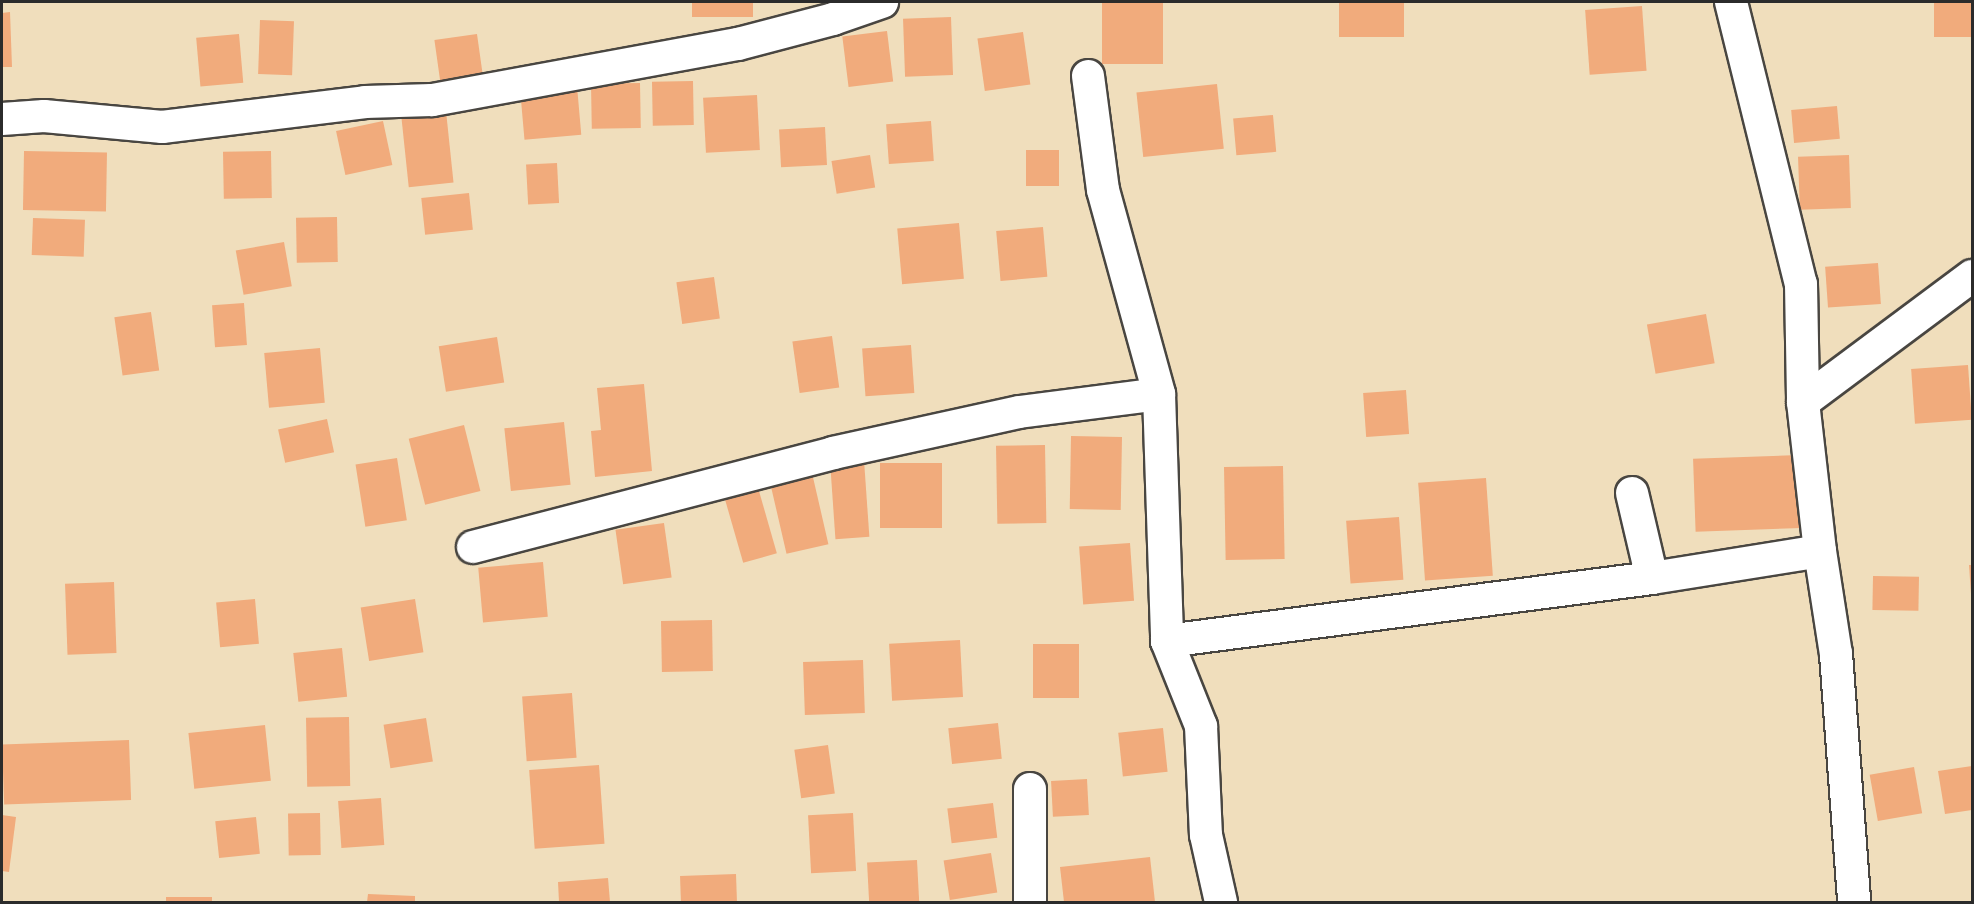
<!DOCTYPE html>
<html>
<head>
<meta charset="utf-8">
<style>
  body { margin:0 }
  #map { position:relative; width:1974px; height:904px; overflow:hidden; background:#f0debc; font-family:"Comic Neue",sans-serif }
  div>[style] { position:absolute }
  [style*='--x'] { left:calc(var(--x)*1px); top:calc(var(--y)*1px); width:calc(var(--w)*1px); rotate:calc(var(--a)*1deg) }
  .building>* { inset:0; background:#f1ab7c; transform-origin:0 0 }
  .roads { filter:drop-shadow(2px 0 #494641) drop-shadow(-2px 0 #494641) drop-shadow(0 2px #494641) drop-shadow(0 -2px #494641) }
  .minor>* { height:32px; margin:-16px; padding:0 16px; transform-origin:16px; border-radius:16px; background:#fff }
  span { translate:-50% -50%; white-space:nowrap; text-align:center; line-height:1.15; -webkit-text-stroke:6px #fcf5e5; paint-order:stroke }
  .frame { position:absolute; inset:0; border:3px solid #2b2b2b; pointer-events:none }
</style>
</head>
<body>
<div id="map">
  <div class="building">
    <i style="left:692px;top:2px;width:61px;height:15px"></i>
    <i style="left:1102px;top:2px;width:61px;height:62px"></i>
    <i style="left:1339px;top:2px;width:65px;height:35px"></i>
    <i style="left:1934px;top:2px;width:38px;height:35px"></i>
    <i style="left:1642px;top:6px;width:65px;height:57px;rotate:86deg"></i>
    <i style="clip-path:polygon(10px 12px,12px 67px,2px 67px,2px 13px)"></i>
    <i style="left:951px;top:17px;width:58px;height:48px;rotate:88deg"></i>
    <i style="left:260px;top:20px;width:34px;height:54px;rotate:2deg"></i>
    <i style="left:887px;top:31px;width:51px;height:45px;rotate:83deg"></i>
    <i style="left:1023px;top:32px;width:53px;height:46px;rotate:82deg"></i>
    <i style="left:239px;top:34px;width:49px;height:43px;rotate:85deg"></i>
    <i style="left:477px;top:34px;width:48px;height:43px;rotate:82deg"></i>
    <i style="left:693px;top:81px;width:44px;height:41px;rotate:89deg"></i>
    <i style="left:640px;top:83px;width:45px;height:49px;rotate:89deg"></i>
    <i style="left:1217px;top:84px;width:65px;height:81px;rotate:84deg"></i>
    <i style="left:577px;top:86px;width:49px;height:57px;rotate:85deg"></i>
    <i style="left:757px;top:95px;width:55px;height:54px;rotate:87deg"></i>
    <i style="left:1837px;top:106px;width:33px;height:46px;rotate:85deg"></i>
    <i style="left:446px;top:111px;width:72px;height:45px;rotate:84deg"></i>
    <i style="left:1273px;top:115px;width:37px;height:40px;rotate:85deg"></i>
    <i style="left:383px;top:121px;width:45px;height:48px;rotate:78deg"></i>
    <i style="left:931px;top:121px;width:40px;height:45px;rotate:86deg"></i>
    <i style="left:825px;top:127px;width:38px;height:46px;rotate:87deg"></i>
    <i style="left:1026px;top:150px;width:33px;height:36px"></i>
    <i style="left:24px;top:151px;width:83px;height:59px;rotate:1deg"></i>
    <i style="left:271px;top:151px;width:47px;height:48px;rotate:89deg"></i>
    <i style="left:870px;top:155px;width:33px;height:39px;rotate:81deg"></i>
    <i style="left:1849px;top:155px;width:53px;height:51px;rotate:88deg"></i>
    <i style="left:557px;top:163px;width:40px;height:31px;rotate:87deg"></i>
    <i style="left:469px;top:193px;width:37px;height:48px;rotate:84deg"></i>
    <i style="left:337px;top:217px;width:45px;height:41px;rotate:89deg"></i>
    <i style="left:33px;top:218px;width:52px;height:37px;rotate:2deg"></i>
    <i style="left:959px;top:223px;width:56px;height:62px;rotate:85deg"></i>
    <i style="left:1043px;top:227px;width:50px;height:47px;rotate:85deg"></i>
    <i style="left:284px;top:242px;width:45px;height:49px;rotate:80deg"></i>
    <i style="left:1878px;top:263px;width:41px;height:53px;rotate:86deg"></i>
    <i style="left:714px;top:277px;width:42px;height:38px;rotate:82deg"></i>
    <i style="left:244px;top:303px;width:42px;height:32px;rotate:86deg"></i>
    <i style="left:151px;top:312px;width:59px;height:37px;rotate:82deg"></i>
    <i style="left:1706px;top:314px;width:50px;height:60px;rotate:80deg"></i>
    <i style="left:832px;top:336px;width:52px;height:40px;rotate:82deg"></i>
    <i style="left:497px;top:337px;width:46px;height:59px;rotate:81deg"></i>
    <i style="left:911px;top:345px;width:48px;height:49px;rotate:86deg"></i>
    <i style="left:320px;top:348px;width:55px;height:56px;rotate:85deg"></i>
    <i style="left:1968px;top:365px;width:55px;height:57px;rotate:86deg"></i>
    <i style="clip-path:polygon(644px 384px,652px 471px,595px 477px,591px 431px,601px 430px,597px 388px)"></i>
    <i style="left:1406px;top:390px;width:44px;height:43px;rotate:86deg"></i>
    <i style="left:327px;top:419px;width:34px;height:50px;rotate:78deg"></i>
    <i style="left:564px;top:422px;width:63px;height:60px;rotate:84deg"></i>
    <i style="left:464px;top:425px;width:68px;height:57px;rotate:76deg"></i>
    <i style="left:1071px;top:436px;width:51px;height:73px;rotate:1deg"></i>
    <i style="left:1045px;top:445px;width:78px;height:49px;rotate:89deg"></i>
    <i style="left:1799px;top:455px;width:73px;height:106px;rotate:88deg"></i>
    <i style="left:397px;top:458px;width:63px;height:42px;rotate:81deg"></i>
    <i style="left:864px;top:460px;width:77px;height:34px;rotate:86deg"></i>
    <i style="left:880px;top:463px;width:62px;height:65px"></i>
    <i style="left:1283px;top:466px;width:93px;height:59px;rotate:89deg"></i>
    <i style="left:812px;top:473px;width:73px;height:43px;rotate:77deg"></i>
    <i style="left:1486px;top:478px;width:98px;height:68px;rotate:86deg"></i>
    <i style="left:757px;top:484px;width:72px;height:35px;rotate:74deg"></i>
    <i style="left:1399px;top:517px;width:63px;height:53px;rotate:86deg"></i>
    <i style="left:664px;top:523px;width:55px;height:49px;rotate:82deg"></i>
    <i style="left:1130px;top:543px;width:58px;height:51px;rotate:86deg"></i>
    <i style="left:543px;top:562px;width:55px;height:65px;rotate:85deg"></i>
    <i style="clip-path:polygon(1969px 565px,1972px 565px,1972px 594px,1971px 594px)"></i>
    <i style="left:1873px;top:576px;width:46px;height:34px;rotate:1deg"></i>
    <i style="left:114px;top:582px;width:71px;height:49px;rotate:88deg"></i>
    <i style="left:255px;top:599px;width:45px;height:39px;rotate:85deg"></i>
    <i style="left:415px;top:599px;width:54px;height:55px;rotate:81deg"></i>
    <i style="left:712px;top:620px;width:51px;height:51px;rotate:89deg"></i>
    <i style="left:960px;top:640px;width:57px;height:71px;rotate:87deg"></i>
    <i style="left:1033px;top:644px;width:46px;height:54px"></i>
    <i style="left:342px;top:648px;width:49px;height:49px;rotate:84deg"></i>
    <i style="left:863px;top:660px;width:53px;height:60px;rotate:88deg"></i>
    <i style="left:572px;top:693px;width:65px;height:50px;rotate:86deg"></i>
    <i style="left:349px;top:717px;width:69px;height:43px;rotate:89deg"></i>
    <i style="left:426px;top:718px;width:44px;height:43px;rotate:81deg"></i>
    <i style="left:998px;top:723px;width:36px;height:50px;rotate:84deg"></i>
    <i style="left:265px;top:725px;width:56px;height:77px;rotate:84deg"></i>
    <i style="left:1163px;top:728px;width:44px;height:45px;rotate:84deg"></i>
    <i style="left:129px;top:740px;width:60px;height:127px;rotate:88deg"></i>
    <i style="left:828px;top:745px;width:49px;height:34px;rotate:82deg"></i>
    <i style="left:599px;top:765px;width:79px;height:70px;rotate:86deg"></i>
    <i style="clip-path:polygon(1972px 766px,1972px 810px,1945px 814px,1938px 771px)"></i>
    <i style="left:1914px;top:767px;width:47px;height:45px;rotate:80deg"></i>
    <i style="left:1087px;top:779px;width:36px;height:36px;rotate:87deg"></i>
    <i style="left:381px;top:798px;width:47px;height:43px;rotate:86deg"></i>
    <i style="left:993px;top:803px;width:35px;height:46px;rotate:83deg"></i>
    <i style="left:320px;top:813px;width:42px;height:32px;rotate:89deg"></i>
    <i style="left:853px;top:813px;width:58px;height:45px;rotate:87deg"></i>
    <i style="clip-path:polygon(2px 815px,16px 817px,9px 872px,2px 871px)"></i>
    <i style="left:256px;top:817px;width:37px;height:41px;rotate:84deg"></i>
    <i style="left:991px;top:853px;width:40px;height:48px;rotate:81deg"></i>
    <i style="clip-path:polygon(1150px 857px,1155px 902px,1064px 902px,1060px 867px)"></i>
    <i style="left:917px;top:860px;width:42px;height:50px;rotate:87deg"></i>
    <i style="left:736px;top:874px;width:28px;height:56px;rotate:88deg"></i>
    <i style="clip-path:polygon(608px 878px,610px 902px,559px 902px,558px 882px)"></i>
    <i style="clip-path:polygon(368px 894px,415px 896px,415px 902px,367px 902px)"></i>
    <i style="left:166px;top:897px;width:46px;height:5px"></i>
  </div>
  <div class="roads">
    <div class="minor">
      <i style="--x:1731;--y:2;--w:291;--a:76.1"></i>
      <i style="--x:1801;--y:284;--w:118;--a:89"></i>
      <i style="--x:1088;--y:76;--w:115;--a:82.5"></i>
      <i style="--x:1103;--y:190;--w:212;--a:74.6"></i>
      <i style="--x:1159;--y:394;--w:247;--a:88.1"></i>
      <i style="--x:1167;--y:641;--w:92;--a:68.2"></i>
      <i style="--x:1201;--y:726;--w:109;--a:87.4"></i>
      <i style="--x:1206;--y:835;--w:69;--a:77.4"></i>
      <i style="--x:2;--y:119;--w:42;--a:-4.1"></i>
      <i style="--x:44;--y:116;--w:119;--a:5.3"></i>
      <i style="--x:162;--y:127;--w:205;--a:-7"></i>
      <i style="--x:365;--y:102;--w:67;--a:-1.7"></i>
      <i style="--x:432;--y:100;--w:311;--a:-10.4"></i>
      <i style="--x:738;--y:44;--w:98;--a:-14.7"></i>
      <i style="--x:833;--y:19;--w:52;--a:-19.1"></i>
      <i style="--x:1632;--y:493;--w:87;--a:76.8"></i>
      <i style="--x:1652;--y:578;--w:170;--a:-9.1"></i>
      <i style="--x:1820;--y:551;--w:150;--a:-96.5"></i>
      <i style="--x:1803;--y:402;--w:211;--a:-36.7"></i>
      <i style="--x:473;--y:547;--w:372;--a:-14.6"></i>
      <i style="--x:833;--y:453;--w:190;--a:-12.4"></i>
      <i style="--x:1019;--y:412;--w:141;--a:-7.3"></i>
      <i style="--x:1820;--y:551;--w:104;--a:81.2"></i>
      <i style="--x:1836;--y:654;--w:249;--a:85.8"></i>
      <i style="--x:1167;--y:641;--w:489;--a:-7.4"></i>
      <i style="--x:1030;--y:902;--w:113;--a:-90"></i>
    </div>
  </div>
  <div class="frame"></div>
</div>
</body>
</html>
